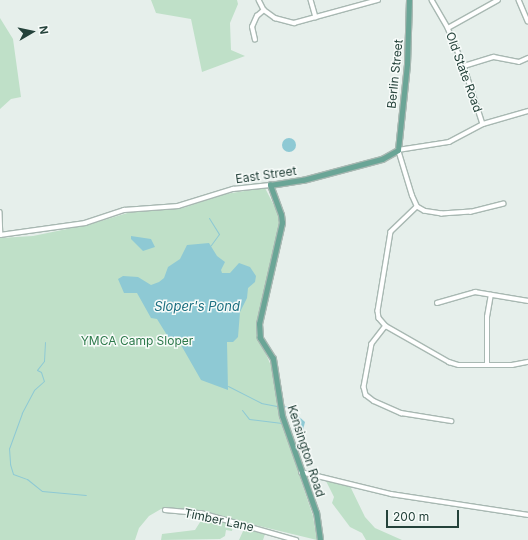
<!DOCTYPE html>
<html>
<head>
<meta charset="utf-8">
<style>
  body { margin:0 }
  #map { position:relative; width:528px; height:540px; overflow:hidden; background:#e6efeb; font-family:Inter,sans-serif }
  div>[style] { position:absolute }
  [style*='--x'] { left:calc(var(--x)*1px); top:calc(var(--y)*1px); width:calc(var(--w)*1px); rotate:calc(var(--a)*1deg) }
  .green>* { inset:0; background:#bfe0c8 }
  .water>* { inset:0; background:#8ec9d4 }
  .round { border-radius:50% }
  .stream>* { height:1px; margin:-0.5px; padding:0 0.5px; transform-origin:0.5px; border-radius:0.5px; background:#8ec9d4 }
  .roads { filter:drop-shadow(1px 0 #a8b8b2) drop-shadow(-1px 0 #a8b8b2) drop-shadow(0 1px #a8b8b2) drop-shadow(0 -1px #a8b8b2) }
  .minor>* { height:3.5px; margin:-1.75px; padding:0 1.75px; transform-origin:1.75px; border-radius:1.75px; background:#fff }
  .major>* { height:4.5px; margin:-2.25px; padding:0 2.25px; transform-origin:2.25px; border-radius:2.25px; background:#6aa596 }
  span { translate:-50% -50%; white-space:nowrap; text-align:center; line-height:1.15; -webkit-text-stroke:3px #f7fbf9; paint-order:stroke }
  .street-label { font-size:12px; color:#24423a }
  .park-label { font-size:12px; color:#2d7a4b }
  .water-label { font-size:13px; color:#1c6f80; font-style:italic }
  .north { position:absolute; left:12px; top:12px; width:40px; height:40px; -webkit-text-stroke:3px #f7fbf9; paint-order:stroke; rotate:81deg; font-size:11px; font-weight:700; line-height:16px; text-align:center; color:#24423a }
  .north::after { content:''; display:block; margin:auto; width:14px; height:18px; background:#24423a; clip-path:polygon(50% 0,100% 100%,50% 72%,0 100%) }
  .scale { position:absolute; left:386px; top:510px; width:73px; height:18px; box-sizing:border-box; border:2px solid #24423a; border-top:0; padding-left:5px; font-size:12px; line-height:14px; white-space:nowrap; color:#24423a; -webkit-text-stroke:3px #f7fbf9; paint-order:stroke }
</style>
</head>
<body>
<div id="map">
  <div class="green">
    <i style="clip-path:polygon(151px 0,237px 0,238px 4px,230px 23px,231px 50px,245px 56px,202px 72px,191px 19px,156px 13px)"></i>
    <i style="clip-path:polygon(0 18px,13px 39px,21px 97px,11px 99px,0 109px)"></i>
    <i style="clip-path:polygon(265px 188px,281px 219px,256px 331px,272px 368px,281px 420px,313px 516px,317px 540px,197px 511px,161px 509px,149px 516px,139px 528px,135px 540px,0 540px,0 238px,33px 236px,91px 224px,134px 211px,183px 208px,225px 194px)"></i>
    <i style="clip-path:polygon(325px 479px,349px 484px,365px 517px,375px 528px,402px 540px,366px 540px,362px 533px,350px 527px,332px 503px,334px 497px)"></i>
    <i style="clip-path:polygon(204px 516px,233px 525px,232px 531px,226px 530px,225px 536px,220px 539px,161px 540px,162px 534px,195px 530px)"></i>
    <i style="clip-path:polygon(244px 529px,265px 534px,263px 540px,239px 540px)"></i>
  </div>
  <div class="water">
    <i class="round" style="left:282px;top:138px;width:14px;height:14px"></i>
    <i style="clip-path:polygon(131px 236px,151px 239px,155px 247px,143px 251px,131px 239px)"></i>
    <i style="clip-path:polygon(209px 243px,217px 256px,225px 262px,221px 270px,222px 273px,230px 273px,239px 263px,250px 267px,256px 276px,255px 282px,248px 288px,247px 298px,240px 312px,238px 337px,233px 342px,227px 342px,228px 390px,201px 380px,181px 345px,170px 340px,157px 319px,151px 318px,137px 293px,124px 293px,118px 279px,123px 276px,138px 277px,151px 285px,159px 282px,164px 278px,168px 267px,180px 259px,187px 245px)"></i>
    <i style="clip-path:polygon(295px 413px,305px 422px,302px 434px,294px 431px,291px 418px)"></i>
  </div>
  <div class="stream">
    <i style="--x:209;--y:218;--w:19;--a:58"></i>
    <i style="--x:219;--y:234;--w:14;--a:126"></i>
    <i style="--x:45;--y:342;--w:19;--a:93"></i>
    <i style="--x:44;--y:361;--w:11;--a:128"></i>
    <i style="--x:37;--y:370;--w:4;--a:27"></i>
    <i style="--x:41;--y:372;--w:9;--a:72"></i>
    <i style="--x:44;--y:381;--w:13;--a:138"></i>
    <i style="--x:34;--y:390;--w:26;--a:118"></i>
    <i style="--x:22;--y:413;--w:37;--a:110"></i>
    <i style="--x:9;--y:448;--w:16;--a:86"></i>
    <i style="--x:10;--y:464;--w:10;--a:73"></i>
    <i style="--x:13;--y:474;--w:15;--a:20"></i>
    <i style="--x:27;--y:479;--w:19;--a:39"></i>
    <i style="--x:42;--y:491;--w:44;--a:5.2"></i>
    <i style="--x:228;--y:386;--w:37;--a:27"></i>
    <i style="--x:261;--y:403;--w:16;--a:11"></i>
    <i style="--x:282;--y:406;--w:9;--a:6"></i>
    <i style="--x:291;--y:407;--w:7;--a:56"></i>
    <i style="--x:242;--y:410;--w:11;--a:52"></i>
    <i style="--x:249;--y:419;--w:33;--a:7"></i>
  </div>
  <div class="roads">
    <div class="minor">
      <i style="--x:259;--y:0;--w:11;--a:63"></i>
      <i style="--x:264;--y:10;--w:14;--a:36"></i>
      <i style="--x:275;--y:18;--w:20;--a:15"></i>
      <i style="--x:294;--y:23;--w:87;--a:-15.3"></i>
      <i style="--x:311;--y:0;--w:18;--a:74"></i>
      <i style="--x:432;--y:0;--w:32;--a:60"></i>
      <i style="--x:448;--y:28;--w:41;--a:67.2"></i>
      <i style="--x:464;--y:66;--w:61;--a:71.9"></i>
      <i style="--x:519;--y:0;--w:23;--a:67"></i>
      <i style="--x:448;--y:28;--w:57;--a:-29.2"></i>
      <i style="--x:255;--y:40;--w:13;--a:-103"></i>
      <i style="--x:252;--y:27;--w:12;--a:-66"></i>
      <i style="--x:257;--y:16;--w:9;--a:-41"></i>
      <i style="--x:464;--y:66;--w:31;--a:-17"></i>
      <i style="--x:494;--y:57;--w:25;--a:11"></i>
      <i style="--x:519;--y:62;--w:10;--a:-24"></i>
      <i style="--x:504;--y:204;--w:34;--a:166"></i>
      <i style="--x:471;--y:212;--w:29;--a:176"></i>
      <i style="--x:442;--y:214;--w:18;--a:-171"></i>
      <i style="--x:424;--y:211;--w:8;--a:-150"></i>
      <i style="--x:417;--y:207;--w:12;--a:-114"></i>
      <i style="--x:412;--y:196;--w:48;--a:-106.9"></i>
      <i style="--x:398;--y:150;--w:52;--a:-8.9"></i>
      <i style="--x:449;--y:142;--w:38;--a:-28"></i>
      <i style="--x:483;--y:124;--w:47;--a:-16.1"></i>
      <i style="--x:417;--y:207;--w:36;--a:136"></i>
      <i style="--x:391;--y:232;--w:80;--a:99.3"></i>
      <i style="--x:378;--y:311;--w:7;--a:82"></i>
      <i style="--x:379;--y:318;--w:11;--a:49"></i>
      <i style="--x:386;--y:326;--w:73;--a:29.7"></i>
      <i style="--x:449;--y:362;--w:10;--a:17"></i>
      <i style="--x:459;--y:365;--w:53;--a:0"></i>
      <i style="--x:512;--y:365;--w:16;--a:-11"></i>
      <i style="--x:0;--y:212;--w:23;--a:88"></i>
      <i style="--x:0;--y:235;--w:86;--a:-8"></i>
      <i style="--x:85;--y:223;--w:41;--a:-18.4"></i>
      <i style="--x:124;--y:210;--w:54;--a:-4.2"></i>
      <i style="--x:178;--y:206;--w:58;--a:-17.2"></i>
      <i style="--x:233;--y:189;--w:37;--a:-6"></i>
      <i style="--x:437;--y:303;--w:40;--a:-16"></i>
      <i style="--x:475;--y:292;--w:54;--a:9.6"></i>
      <i style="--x:386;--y:326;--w:23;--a:128"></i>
      <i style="--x:372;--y:344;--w:44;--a:100.5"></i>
      <i style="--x:364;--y:387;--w:8;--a:76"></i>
      <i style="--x:366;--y:395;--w:10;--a:37"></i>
      <i style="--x:374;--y:401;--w:30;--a:24"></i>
      <i style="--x:401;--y:413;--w:51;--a:9.1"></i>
      <i style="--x:487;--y:364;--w:47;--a:-90"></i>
      <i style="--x:487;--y:317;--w:22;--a:-80"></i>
      <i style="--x:301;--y:472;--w:93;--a:13.7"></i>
      <i style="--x:391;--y:494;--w:139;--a:8.7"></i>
      <i style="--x:165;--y:510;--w:36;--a:5"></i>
      <i style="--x:201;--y:513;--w:99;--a:15.9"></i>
    </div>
    <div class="major">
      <i style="--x:320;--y:540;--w:27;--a:-98"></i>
      <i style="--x:316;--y:513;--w:103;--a:-109.3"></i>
      <i style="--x:282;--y:416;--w:58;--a:-99"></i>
      <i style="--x:273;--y:359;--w:25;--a:-122"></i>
      <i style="--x:260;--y:338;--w:14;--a:-94"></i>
      <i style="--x:259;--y:324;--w:104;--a:-77.2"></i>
      <i style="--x:282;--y:223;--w:8;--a:-97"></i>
      <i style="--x:281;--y:215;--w:32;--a:-110"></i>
      <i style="--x:270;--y:185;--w:33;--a:-9"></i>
      <i style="--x:303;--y:180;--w:82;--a:-14.9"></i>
      <i style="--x:382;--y:159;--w:18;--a:-29"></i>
      <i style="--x:398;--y:150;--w:86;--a:-84"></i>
      <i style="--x:407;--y:64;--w:64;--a:-88.2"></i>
    </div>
  </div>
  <div class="street-label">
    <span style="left:464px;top:72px;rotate:70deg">Old State Road</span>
    <span style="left:395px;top:74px;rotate:-84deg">Berlin Street</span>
    <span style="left:266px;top:175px;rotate:-8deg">East Street</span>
    <span style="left:306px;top:451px;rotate:72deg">Kensington Road</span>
    <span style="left:219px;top:520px;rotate:12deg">Timber Lane</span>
  </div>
  <div class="park-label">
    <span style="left:137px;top:341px">YMCA Camp Sloper</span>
  </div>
  <div class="water-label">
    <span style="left:197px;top:306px">Sloper's Pond</span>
  </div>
  <div class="north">N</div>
  <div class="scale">200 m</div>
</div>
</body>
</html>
